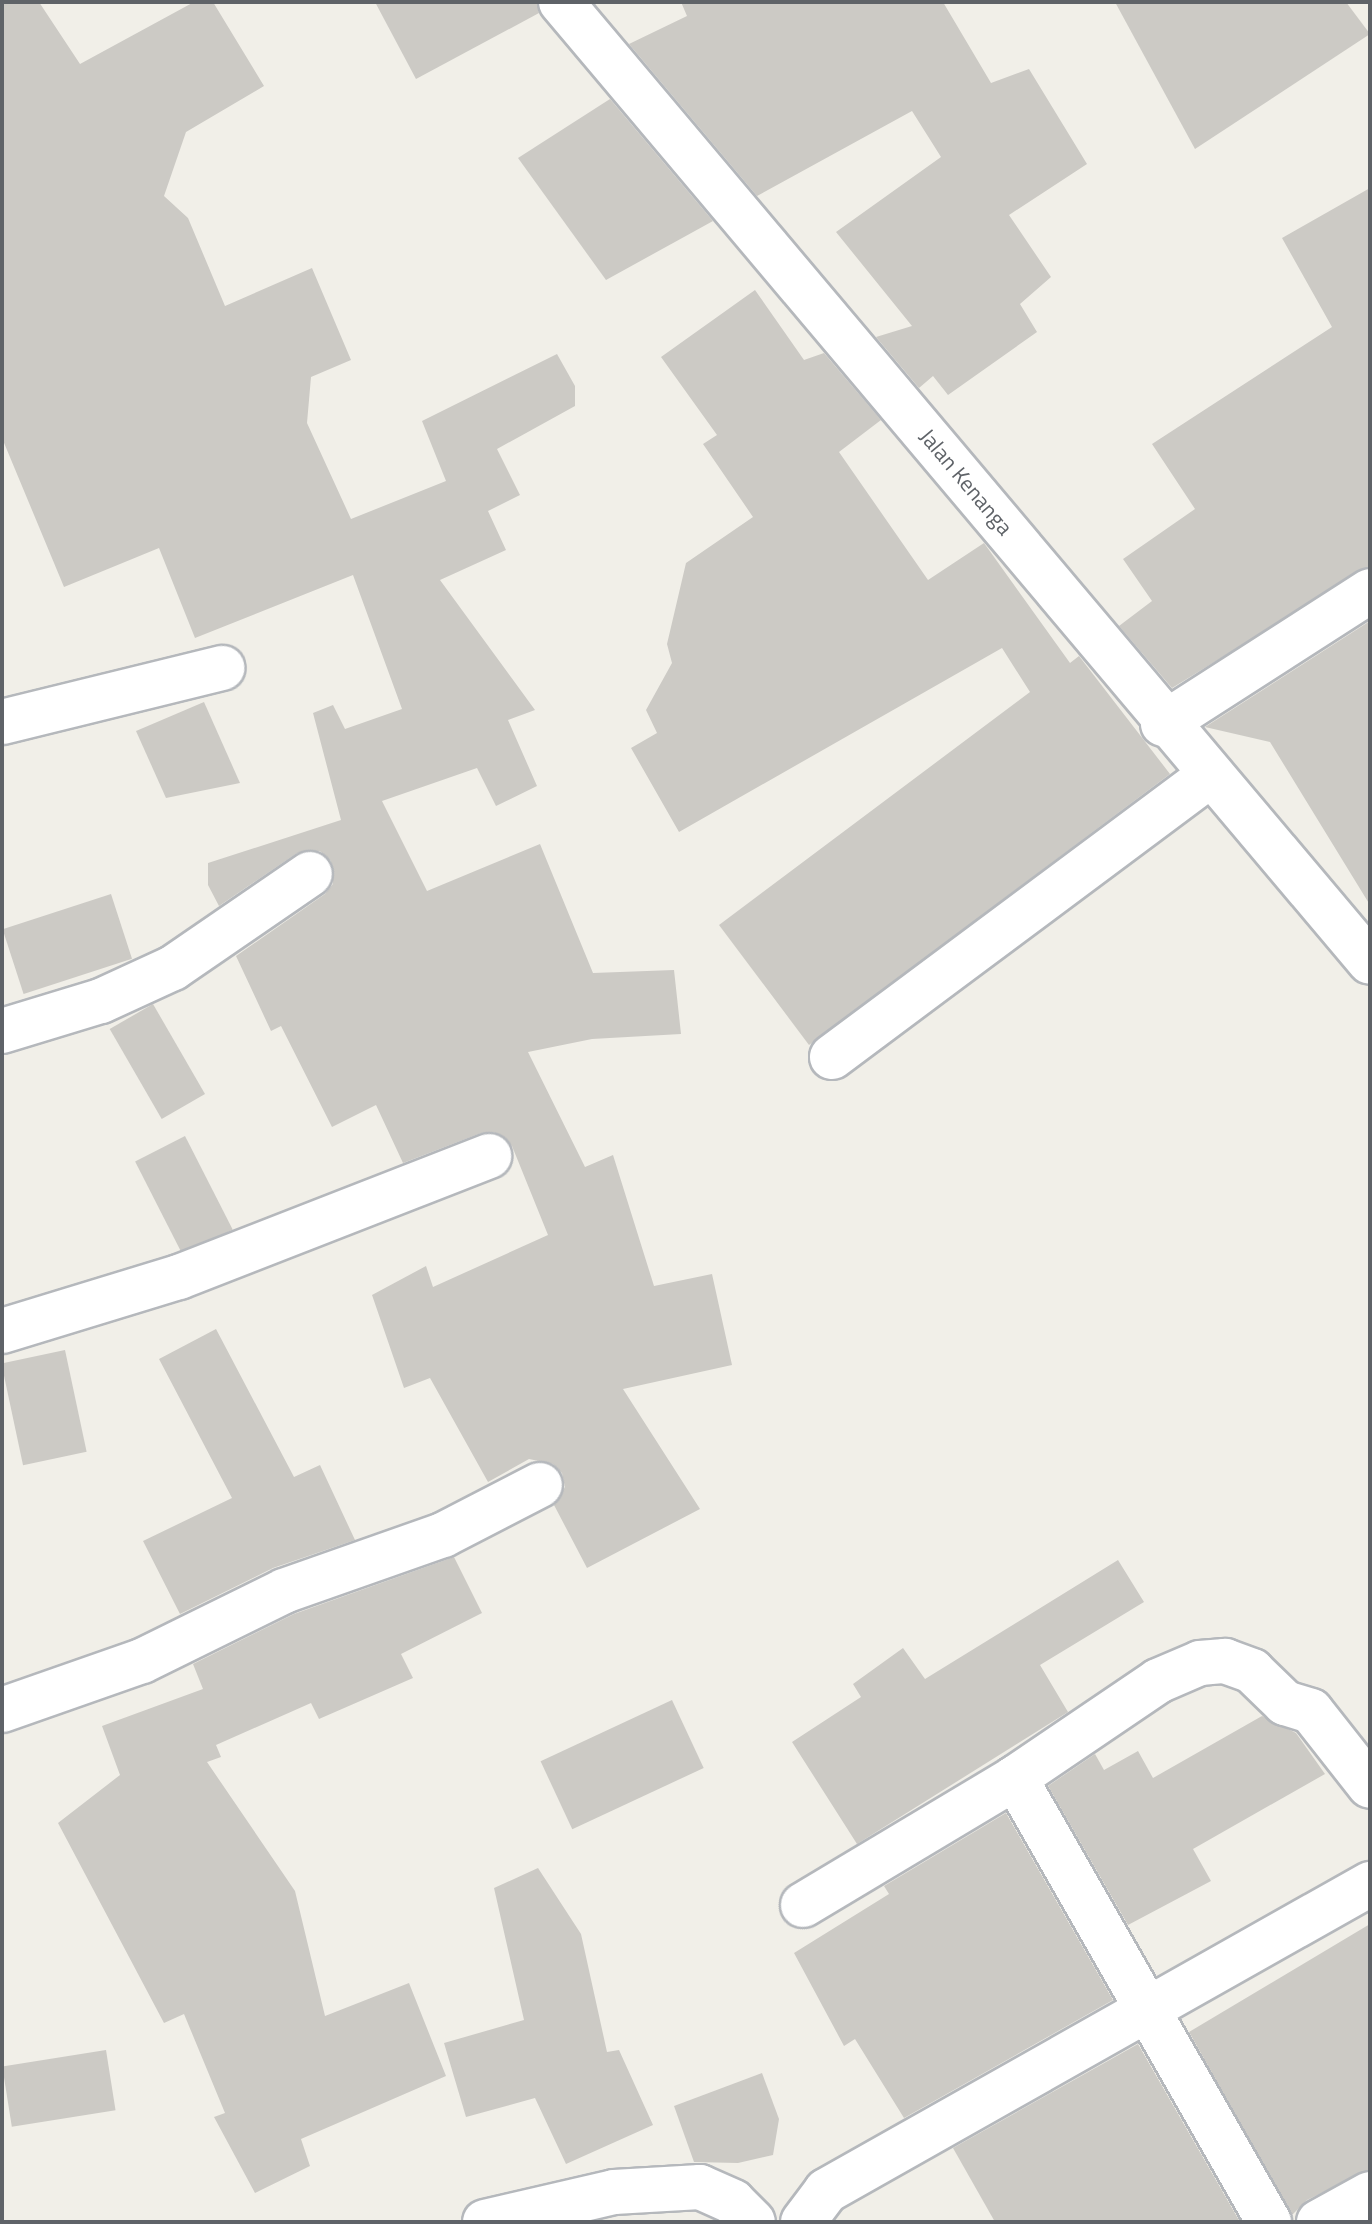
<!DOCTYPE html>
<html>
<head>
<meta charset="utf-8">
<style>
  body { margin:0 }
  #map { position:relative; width:1372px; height:2224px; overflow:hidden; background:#f1efe8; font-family:"Titillium Web",sans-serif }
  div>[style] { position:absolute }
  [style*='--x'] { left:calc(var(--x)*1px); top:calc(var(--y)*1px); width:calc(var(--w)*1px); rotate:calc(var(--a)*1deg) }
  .building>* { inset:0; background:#cccac5; transform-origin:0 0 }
  .roads { filter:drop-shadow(2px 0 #b5b8bc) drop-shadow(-2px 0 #b5b8bc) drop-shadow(0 2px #b5b8bc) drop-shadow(0 -2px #b5b8bc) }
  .minor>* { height:44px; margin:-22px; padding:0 22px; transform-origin:22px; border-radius:22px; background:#fff }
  span { translate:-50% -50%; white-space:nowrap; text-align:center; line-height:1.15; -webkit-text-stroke:7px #fff; paint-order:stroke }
  .street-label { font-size:22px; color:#5f6368 }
  .frame { position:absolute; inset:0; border:4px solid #5f6368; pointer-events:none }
</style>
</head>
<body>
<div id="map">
  <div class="building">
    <i style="clip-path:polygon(2px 2px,39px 2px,80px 64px,194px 2px,213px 2px,264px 86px,186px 132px,164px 196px,188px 218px,225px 306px,312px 268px,351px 360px,311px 377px,307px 423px,351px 519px,446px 481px,422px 421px,557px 354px,575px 386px,575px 406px,497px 449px,520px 495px,488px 511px,506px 550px,440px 580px,535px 710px,508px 720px,537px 786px,496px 806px,477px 768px,382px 801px,427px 891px,540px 844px,593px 973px,674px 970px,681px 1034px,592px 1039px,528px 1052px,585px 1167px,613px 1155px,654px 1286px,712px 1274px,732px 1365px,623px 1389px,700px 1509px,587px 1568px,554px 1505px,565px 1487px,562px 1473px,553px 1464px,529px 1459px,488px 1482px,430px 1378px,404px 1388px,372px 1295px,426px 1266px,433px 1287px,548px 1235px,512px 1146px,494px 1132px,481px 1133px,403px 1163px,376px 1105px,332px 1127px,281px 1026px,271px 1031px,236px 956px,325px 894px,333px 884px,331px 861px,320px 851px,297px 853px,219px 906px,208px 885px,208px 863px,341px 820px,313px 713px,333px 705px,345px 729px,402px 709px,353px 575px,195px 638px,159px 548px,64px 587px,2px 438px)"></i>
    <i style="clip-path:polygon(375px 2px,537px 2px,539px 13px,416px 79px)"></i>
    <i style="clip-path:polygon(681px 2px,943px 2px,991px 83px,1029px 69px,1087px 164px,1009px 215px,1051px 277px,1020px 304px,1037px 332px,948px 395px,933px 376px,919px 388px,876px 337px,912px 326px,836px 232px,941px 157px,912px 111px,757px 196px,629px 44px,687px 16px)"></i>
    <i style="clip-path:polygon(1115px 2px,1346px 2px,1370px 34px,1195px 149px)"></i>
    <i style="clip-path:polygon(610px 99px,713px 221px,606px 280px,518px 158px)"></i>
    <i style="clip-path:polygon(1370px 188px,1370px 566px,1172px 688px,1119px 626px,1152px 601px,1123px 559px,1195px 509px,1152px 444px,1332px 327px,1282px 238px)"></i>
    <i style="clip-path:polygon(755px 290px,804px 360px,824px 353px,881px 420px,839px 452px,928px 580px,984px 543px,1070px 663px,1079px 656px,1170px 774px,809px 1045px,719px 925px,1030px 692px,1002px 648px,679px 832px,631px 748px,657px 733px,646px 710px,672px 663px,667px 644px,686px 563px,753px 517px,703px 444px,717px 435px,661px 357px)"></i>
    <i style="clip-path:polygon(1370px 621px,1370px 905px,1270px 742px,1205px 727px)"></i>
    <i style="clip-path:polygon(204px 702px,240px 783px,166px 798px,136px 731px)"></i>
    <i style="left:111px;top:894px;width:68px;height:114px;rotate:72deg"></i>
    <i style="left:153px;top:1004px;width:104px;height:50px;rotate:60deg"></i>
    <i style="left:185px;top:1136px;width:105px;height:56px;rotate:63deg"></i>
    <i style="clip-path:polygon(216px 1329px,294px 1477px,320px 1465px,355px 1540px,273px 1568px,180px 1614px,143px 1541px,232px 1498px,159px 1359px)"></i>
    <i style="left:65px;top:1350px;width:104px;height:65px;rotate:78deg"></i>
    <i style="clip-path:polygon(454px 1557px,482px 1613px,401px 1654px,413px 1678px,319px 1719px,311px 1703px,216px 1745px,221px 1757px,207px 1762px,295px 1891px,325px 2016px,409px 1983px,446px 2076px,301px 2139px,310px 2166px,255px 2193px,214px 2117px,225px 2113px,184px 2014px,164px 2023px,58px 1823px,120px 1775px,102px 1726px,203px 1689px,193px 1664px,294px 1614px)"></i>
    <i style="clip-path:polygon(1118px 1560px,1144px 1602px,1040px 1665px,1068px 1712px,857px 1844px,792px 1742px,861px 1697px,853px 1684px,903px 1648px,925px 1679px)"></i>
    <i style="left:672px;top:1700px;width:75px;height:145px;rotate:65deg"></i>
    <i style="clip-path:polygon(1262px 1716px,1296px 1733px,1325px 1774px,1193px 1849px,1211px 1881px,1128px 1925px,1048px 1786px,1095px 1754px,1104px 1770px,1138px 1751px,1153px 1778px)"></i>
    <i style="clip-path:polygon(1006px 1813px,1113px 2000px,904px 2118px,855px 2039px,844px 2046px,794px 1953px,889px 1894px,884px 1886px)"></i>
    <i style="clip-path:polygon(538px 1868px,581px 1934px,607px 2052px,619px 2050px,653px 2125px,566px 2164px,535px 2098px,466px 2117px,444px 2043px,524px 2020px,494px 1888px)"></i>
    <i style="clip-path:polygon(1370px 1924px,1370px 2169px,1307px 2200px,1292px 2215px,1189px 2032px)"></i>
    <i style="clip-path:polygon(1138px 2044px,1240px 2222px,995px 2222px,953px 2148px)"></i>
    <i style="left:106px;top:2050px;width:61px;height:105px;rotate:81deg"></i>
    <i style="clip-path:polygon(762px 2073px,779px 2119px,773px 2155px,738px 2163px,694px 2162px,674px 2106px)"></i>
  </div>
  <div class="roads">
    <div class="minor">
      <i style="--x:561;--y:2;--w:1255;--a:49.88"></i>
      <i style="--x:2;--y:722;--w:227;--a:-13.8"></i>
      <i style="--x:1163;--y:724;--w:246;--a:-32.7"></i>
      <i style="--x:2;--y:1031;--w:103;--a:-16.9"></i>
      <i style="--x:101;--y:1001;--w:79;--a:-24.6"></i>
      <i style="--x:173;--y:968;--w:166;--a:-34.5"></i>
      <i style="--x:832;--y:1057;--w:468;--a:-36.7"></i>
      <i style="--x:2;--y:1331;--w:185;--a:-17"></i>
      <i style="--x:179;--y:1277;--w:333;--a:-21.3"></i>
      <i style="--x:2;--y:1710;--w:148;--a:-19.3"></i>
      <i style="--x:142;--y:1661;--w:158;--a:-26.2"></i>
      <i style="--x:284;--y:1591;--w:169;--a:-19.4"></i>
      <i style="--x:443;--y:1535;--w:109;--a:-27.3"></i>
      <i style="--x:1015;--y:1778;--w:512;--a:60.23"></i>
      <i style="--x:803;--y:1905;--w:247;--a:-30.9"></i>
      <i style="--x:1015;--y:1778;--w:173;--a:-34.1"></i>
      <i style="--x:1158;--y:1681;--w:46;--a:-23.2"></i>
      <i style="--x:1200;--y:1663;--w:25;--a:-5"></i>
      <i style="--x:1225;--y:1661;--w:29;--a:20"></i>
      <i style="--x:1252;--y:1671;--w:46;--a:44.1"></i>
      <i style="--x:1285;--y:1703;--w:27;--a:17"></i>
      <i style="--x:1311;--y:1711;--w:95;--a:51.8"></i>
      <i style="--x:485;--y:2222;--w:132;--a:-13.1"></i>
      <i style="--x:614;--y:2192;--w:86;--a:-3.3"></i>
      <i style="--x:700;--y:2187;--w:36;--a:24"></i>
      <i style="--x:733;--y:2202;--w:28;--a:45"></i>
      <i style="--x:803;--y:2222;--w:39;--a:-53"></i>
      <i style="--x:826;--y:2191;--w:625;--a:-29.44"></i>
      <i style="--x:1319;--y:2222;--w:58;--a:-28.8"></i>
    </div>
  </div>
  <div class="street-label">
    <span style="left:966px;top:482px;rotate:50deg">Jalan Kenanga</span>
  </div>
  <div class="frame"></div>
</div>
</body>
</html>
